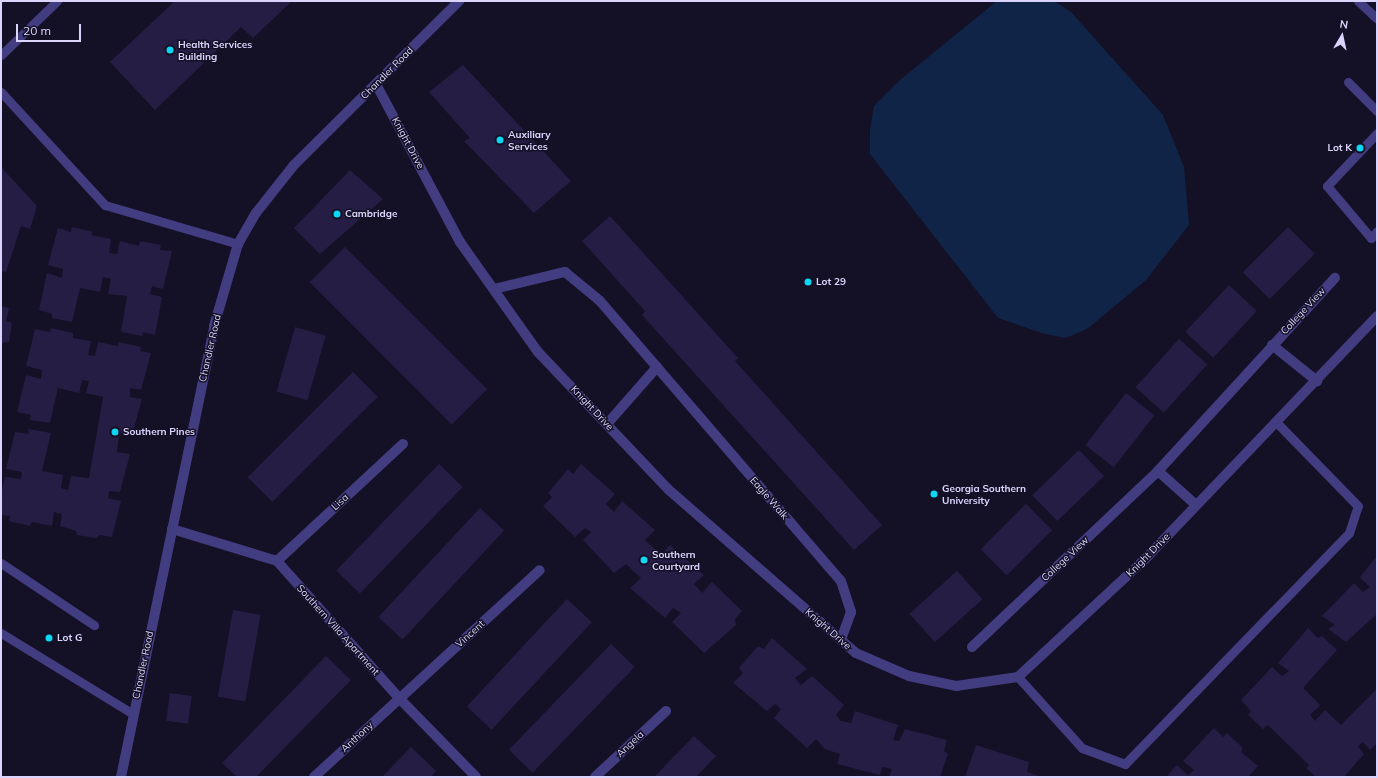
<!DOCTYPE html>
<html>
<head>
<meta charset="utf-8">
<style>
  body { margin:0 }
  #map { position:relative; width:1378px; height:778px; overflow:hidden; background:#141025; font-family:Mulish,sans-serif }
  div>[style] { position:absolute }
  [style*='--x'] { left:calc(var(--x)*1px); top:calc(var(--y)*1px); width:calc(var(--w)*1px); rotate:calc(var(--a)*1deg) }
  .water>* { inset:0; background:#102448 }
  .building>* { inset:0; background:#261d45; transform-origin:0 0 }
  .service>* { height:9px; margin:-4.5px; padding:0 4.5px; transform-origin:4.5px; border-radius:4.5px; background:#423d81 }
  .minor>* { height:10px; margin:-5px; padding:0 5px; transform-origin:5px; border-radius:5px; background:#423d81 }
  .dots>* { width:11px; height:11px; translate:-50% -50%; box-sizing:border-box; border:2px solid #141025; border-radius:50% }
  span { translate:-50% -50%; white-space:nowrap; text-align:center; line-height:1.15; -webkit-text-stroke:3px #141025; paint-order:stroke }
  .poi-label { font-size:10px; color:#dbd5fd; font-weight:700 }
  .left { translate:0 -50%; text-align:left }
  .right { translate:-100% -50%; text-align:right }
  .street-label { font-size:10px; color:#dbd5fd }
  .frame { position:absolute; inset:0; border:2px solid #dbd5fd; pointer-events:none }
  .north { position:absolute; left:1322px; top:16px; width:40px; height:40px; -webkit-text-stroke:3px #141025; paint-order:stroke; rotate:9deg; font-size:11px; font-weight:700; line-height:16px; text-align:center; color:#dbd5fd }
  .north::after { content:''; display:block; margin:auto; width:14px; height:18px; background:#dbd5fd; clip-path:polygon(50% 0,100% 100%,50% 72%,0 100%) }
  .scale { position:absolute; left:16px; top:24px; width:65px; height:18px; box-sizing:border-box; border:2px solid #dbd5fd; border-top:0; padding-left:5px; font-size:12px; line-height:14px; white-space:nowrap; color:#dbd5fd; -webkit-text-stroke:3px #141025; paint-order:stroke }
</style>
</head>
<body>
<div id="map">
  <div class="water">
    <i style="clip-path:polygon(997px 1px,1054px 1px,1071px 12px,1163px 115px,1184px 167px,1189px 225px,1146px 280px,1087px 329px,1066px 338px,1045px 334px,998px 318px,870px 154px,870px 130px,874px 106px,900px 80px)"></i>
  </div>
  <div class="building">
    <i style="clip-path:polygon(175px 1px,292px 1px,253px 38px,241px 27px,155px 110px,110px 62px)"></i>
    <i style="clip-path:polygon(463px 65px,571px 181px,534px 213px,464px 141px,470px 138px,429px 92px)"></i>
    <i style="clip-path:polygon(1px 167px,37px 206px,30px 229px,21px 226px,6px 272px,1px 271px)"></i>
    <i style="clip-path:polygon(350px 170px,383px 199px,320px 254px,294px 228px)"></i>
    <i style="clip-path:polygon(610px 216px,738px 358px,735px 361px,882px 525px,854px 550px,642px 315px,645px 311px,582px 241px)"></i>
    <i style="clip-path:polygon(72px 227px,93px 232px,91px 235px,111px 239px,109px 253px,117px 254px,120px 241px,139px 246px,140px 241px,161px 245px,160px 250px,172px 251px,163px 289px,152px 286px,150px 294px,162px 297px,155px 335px,143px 332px,142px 336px,121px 332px,127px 296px,108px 294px,111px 279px,103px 277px,100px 292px,80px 288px,72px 322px,52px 318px,52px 314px,39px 310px,47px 273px,62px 278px,63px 269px,48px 265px,58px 228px,71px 232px)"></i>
    <i style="left:1288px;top:227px;width:38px;height:64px;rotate:45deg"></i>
    <i style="left:345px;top:247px;width:201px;height:50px;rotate:45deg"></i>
    <i style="left:1229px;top:285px;width:38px;height:64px;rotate:43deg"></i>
    <i style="clip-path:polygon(1px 306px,9px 308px,6px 321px,12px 323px,9px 342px,1px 343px)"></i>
    <i style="left:295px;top:327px;width:32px;height:67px;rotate:16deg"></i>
    <i style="clip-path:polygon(51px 328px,73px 333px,73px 338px,91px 341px,88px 355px,95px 356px,98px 342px,118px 346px,119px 342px,141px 347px,140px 351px,151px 353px,141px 390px,130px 388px,130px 397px,142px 399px,132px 435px,119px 433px,117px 452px,130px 454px,120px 492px,109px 491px,108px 498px,121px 501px,112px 537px,100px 535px,96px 538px,77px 535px,76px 531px,60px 526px,62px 514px,54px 512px,52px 526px,32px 522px,30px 526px,9px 521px,10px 516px,1px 515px,1px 494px,5px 477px,21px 479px,22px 472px,6px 469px,15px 432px,29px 434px,28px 429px,51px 433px,42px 471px,63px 475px,61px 488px,68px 490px,71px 476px,89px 478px,103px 397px,86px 393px,89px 381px,82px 380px,79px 393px,58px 388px,50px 423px,30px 420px,31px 415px,17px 412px,26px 375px,41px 379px,42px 370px,26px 366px,35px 329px,50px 332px)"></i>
    <i style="left:1179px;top:339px;width:38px;height:65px;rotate:42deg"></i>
    <i style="left:353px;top:372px;width:35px;height:149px;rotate:45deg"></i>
    <i style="left:1126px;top:393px;width:36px;height:66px;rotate:38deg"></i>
    <i style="left:1079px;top:450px;width:36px;height:65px;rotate:46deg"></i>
    <i style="left:439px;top:464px;width:33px;height:148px;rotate:44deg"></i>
    <i style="clip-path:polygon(581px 464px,615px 494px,606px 504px,614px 512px,622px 501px,655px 530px,645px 540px,661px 555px,670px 545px,704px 575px,694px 584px,702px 593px,712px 582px,742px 611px,735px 619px,736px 625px,704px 653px,672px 622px,681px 613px,673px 608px,665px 618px,630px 588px,641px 578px,626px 564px,614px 573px,583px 540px,591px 532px,585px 528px,575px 537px,543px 506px,552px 497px,548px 493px,568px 469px,573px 474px)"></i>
    <i style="left:1026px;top:504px;width:37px;height:64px;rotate:45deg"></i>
    <i style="left:480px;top:508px;width:33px;height:149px;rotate:43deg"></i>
    <i style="clip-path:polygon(1377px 556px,1377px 614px,1346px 642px,1328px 629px,1335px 625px,1322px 616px,1354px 583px,1363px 592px,1370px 587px,1360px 577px)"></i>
    <i style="left:957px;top:571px;width:38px;height:64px;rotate:48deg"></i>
    <i style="left:567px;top:599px;width:34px;height:147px;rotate:43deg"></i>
    <i style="left:233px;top:610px;width:28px;height:88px;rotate:10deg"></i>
    <i style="clip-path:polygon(1308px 628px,1318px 638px,1322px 636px,1337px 650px,1303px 688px,1320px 705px,1310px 715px,1315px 721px,1325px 710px,1341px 725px,1377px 689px,1377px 743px,1370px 750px,1363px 742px,1358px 746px,1364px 754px,1344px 777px,1316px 777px,1306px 768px,1309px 765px,1268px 725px,1263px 729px,1248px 715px,1251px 711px,1241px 700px,1272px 667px,1282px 676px,1289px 671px,1278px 663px)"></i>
    <i style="clip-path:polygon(772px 638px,807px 669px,795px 678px,801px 685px,812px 676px,844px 705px,836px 715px,841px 721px,851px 723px,855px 711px,898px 725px,893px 740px,899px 741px,905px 729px,947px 740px,944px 751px,948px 754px,940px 777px,889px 777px,892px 769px,882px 767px,880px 775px,837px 764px,840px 754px,825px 749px,816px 739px,807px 748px,774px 718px,781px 709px,775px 704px,767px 711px,733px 683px,743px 673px,739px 668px,758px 646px,764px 649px)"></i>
    <i style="left:611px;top:644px;width:33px;height:147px;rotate:44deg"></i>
    <i style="clip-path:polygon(326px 656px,351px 680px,256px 777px,237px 777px,222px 763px)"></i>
    <i style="left:170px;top:693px;width:22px;height:28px;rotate:8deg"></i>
    <i style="clip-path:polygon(1214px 728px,1223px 737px,1227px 733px,1243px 748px,1241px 752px,1258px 766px,1248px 777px,1166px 777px,1177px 765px,1188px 775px,1194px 770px,1183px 761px)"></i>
    <i style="clip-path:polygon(694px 736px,716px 756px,696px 777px,654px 777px)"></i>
    <i style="clip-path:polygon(976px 745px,1029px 762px,1027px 772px,1042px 777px,965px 777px)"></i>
    <i style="clip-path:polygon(411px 747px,436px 771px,431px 777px,382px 777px)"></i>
  </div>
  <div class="service">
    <i style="--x:1358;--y:1;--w:26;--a:43"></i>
    <i style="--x:1;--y:55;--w:78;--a:-44"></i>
    <i style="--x:1348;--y:82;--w:41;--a:45"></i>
    <i style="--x:1;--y:92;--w:154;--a:47.4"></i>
    <i style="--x:105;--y:205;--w:139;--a:16.3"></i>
    <i style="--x:1377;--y:133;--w:73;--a:133.3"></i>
    <i style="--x:1327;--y:186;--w:68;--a:49.8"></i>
    <i style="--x:1371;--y:238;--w:9;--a:-49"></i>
    <i style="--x:1;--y:563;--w:112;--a:33.7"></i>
    <i style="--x:1;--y:633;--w:155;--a:31.5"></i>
    <i style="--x:1018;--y:677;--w:96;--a:48"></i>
    <i style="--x:1082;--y:748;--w:46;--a:20.4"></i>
    <i style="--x:1125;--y:764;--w:322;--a:-45.9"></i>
    <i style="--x:1349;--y:533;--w:28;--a:-72"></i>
    <i style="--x:1358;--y:506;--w:117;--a:-134.3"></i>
  </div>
  <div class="minor">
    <i style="--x:376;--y:84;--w:179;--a:62"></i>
    <i style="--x:460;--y:242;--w:135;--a:54.7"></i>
    <i style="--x:538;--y:352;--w:190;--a:46.5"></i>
    <i style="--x:669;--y:490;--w:248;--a:41.1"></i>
    <i style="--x:856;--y:653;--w:58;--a:23.5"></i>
    <i style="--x:909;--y:676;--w:48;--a:12"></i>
    <i style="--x:956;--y:686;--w:63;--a:-8.3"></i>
    <i style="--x:1018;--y:677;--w:178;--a:-42.9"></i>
    <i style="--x:1148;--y:556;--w:332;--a:-46.3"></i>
    <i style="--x:494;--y:289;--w:73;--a:-13.5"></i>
    <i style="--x:565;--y:272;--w:45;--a:39.6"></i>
    <i style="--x:600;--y:301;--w:369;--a:49.3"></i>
    <i style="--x:841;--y:581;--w:33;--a:72"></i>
    <i style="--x:851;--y:612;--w:30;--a:110"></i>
    <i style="--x:1272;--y:345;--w:58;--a:38.7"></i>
    <i style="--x:607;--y:424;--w:76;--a:-48.7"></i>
    <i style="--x:1158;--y:471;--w:51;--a:41.8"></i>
    <i style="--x:172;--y:529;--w:110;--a:16.9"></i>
    <i style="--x:277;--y:561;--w:183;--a:48.3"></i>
    <i style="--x:399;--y:698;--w:110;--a:45.7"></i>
    <i style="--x:277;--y:561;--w:172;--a:-42.9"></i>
    <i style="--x:972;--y:647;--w:256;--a:-43.4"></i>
    <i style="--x:1158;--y:471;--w:262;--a:-47.5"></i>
    <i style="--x:121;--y:777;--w:460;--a:-78.3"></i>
    <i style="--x:214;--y:326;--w:85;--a:-73.7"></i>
    <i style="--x:238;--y:244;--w:36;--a:-60"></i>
    <i style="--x:256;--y:213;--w:61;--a:-51.6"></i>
    <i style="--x:294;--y:165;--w:233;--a:-44.8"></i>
    <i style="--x:314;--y:777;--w:306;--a:-42.5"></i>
    <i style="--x:595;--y:777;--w:97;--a:-42.9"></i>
  </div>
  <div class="dots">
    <i style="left:170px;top:50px;background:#0bd6f4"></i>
    <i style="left:500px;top:140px;background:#0bd6f4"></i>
    <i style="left:1360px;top:148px;background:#0bd6f4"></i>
    <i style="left:337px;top:214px;background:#0bd6f4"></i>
    <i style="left:808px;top:282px;background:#0bd6f4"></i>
    <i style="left:115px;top:432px;background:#0bd6f4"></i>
    <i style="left:934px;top:494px;background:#0bd6f4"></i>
    <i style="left:644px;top:560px;background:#0bd6f4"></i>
    <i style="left:49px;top:638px;background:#0bd6f4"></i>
  </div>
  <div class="poi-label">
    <span class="left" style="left:178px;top:50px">Health Services<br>Building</span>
    <span class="left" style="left:508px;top:140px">Auxiliary<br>Services</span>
    <span class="right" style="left:1352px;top:148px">Lot K</span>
    <span class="left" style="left:345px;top:214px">Cambridge</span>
    <span class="left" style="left:816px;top:282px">Lot 29</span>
    <span class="left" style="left:123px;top:432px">Southern Pines</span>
    <span class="left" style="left:942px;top:494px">Georgia Southern<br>University</span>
    <span class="left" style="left:652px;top:560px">Southern<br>Courtyard</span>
    <span class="left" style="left:57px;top:638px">Lot G</span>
  </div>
  <div class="street-label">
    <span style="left:387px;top:73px;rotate:-45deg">Chandler Road</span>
    <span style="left:408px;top:143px;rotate:62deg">Knight Drive</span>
    <span style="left:1303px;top:311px;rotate:-47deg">College View</span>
    <span style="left:210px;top:348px;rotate:-77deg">Chandler Road</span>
    <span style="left:592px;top:408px;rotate:47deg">Knight Drive</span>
    <span style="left:769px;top:498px;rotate:49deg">Eagle Walk</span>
    <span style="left:340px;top:502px;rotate:-43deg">Lisa</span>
    <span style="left:1148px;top:555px;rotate:-45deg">Knight Drive</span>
    <span style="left:1065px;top:559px;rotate:-43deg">College View</span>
    <span style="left:828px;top:629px;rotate:41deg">Knight Drive</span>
    <span style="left:338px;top:630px;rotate:48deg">Southern Villa Apartment</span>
    <span style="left:470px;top:634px;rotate:-42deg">Vincent</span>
    <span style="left:143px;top:665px;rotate:-78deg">Chandler Road</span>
    <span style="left:357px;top:737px;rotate:-43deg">Anthony</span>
    <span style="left:630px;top:744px;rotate:-43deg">Angela</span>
  </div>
  <div class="frame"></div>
  <div class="north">N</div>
  <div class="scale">20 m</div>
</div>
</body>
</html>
